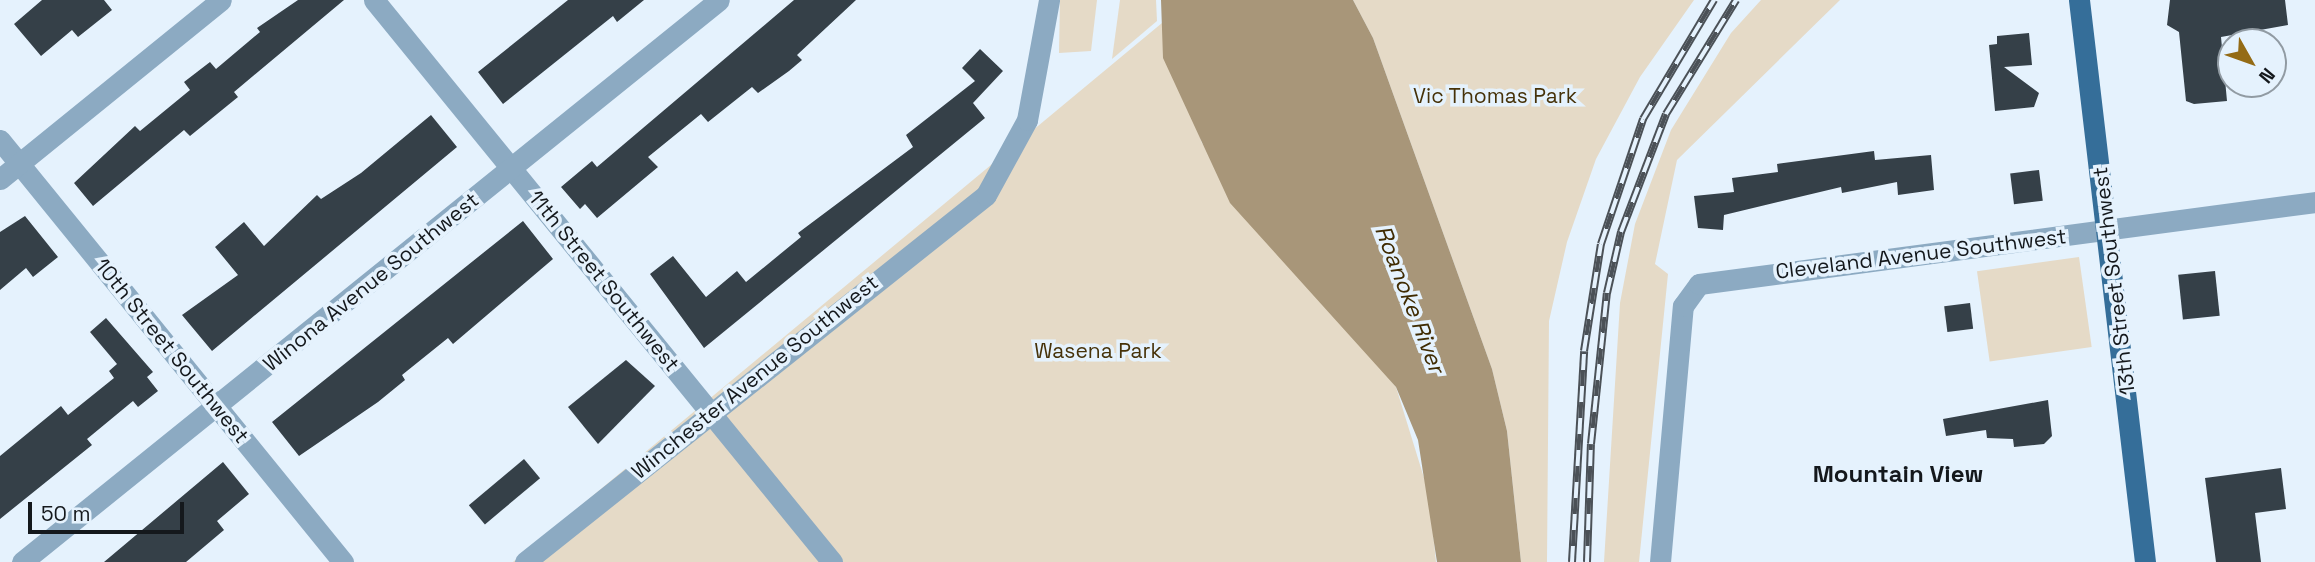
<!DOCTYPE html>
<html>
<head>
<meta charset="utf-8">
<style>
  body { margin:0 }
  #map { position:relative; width:2315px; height:562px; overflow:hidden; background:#e5f2fd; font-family:"Space Grotesk",sans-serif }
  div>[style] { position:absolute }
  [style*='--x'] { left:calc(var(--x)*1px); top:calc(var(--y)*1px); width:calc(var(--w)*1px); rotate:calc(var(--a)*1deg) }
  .green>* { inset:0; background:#e5dac7; transform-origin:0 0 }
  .water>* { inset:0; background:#a89679 }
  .building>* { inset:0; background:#354048; transform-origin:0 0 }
  .minor>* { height:21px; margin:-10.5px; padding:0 10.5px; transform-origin:10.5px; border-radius:10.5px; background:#8caac2 }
  .major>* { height:21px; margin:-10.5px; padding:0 10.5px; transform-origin:10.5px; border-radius:10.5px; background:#356e99 }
  .rail>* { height:8px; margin-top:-4px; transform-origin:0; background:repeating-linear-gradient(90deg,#e5f2fd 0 16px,#4b5157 0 32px); box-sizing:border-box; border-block:2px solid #4b5157 }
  span { translate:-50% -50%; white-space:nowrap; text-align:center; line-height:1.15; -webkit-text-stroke:7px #e5f2fd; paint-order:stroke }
  .park-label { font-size:21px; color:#463209 }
  .street-label { font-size:21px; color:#14181c }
  .water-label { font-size:23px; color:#3f2b02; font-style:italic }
  .quarter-label { font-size:24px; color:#14181c; font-weight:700 }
  .north { position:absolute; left:2217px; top:28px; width:70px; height:70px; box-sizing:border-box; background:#e5f2fd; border:2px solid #919ba3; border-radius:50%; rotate:130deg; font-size:19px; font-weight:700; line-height:28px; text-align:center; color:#14181c }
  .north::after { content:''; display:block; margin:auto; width:24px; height:32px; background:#946b15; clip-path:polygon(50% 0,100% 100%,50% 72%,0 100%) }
  .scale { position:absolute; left:28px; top:502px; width:156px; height:32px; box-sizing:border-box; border:4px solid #14181c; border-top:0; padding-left:9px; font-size:21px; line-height:24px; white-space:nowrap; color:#14181c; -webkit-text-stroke:5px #e5f2fd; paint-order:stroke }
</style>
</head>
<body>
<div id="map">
  <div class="green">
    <i style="clip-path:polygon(1060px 0,1097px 0,1091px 51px,1059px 53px)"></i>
    <i style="clip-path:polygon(1120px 0,1156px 0,1157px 21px,1112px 59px)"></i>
    <i style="clip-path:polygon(1353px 0,1694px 0,1640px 77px,1596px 159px,1567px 242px,1549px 321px,1547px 562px,1521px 562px,1507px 431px,1492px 369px,1373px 38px)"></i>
    <i style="clip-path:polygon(1761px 0,1840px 0,1677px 160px,1655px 264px,1668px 274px,1639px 562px,1604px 562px,1620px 303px,1635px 224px,1671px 130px,1731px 33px)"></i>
    <i style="clip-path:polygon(1162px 23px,1202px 143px,1396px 387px,1429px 494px,1436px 562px,513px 562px)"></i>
    <i style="left:2079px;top:257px;width:91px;height:103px;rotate:82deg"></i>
  </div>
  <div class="water">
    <i style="clip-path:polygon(1161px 0,1353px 0,1373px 38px,1492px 369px,1507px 431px,1521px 562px,1437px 562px,1418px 440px,1396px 387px,1230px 203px,1163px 58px)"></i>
  </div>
  <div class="building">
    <i style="clip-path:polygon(42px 0,104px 0,112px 10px,78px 37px,72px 30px,41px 56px,14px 24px)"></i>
    <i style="clip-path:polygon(298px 0,344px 0,234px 92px,238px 97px,190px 136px,184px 130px,93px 206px,74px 183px,135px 126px,140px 131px,190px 90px,184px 82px,210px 62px,216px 69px,260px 32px,257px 28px)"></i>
    <i style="clip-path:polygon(568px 0,644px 0,617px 22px,613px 16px,503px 104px,478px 72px)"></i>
    <i style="clip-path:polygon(794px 0,856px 0,797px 55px,802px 60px,789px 71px,758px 93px,752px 87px,708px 122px,701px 114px,648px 157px,658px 167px,597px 218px,585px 204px,580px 209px,561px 187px,592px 161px,597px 167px)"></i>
    <i style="clip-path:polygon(2170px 0,2285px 0,2288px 25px,2221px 37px,2227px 101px,2194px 104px,2186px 101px,2179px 32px,2167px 25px)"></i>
    <i style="clip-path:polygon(2029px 33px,2032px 65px,2004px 67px,2039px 93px,2034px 107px,1995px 111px,1989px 45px,1997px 44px,1997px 36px)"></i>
    <i style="clip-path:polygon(980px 49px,1003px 71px,973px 103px,985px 118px,704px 348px,650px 274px,673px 256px,706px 297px,737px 271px,746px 282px,801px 237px,798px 233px,913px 147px,906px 135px,975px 81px,962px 68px)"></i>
    <i style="clip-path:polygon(431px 115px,457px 147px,212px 351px,182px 315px,238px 275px,215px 247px,244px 222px,264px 246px,317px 195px,321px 199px,361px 173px)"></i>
    <i style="clip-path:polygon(1874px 151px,1875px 160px,1931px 155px,1934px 190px,1898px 195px,1897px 182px,1842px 193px,1841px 187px,1724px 215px,1723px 230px,1698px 228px,1694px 196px,1734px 192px,1732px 178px,1778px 172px,1777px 164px)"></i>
    <i style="left:2039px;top:170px;width:31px;height:29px;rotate:83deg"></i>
    <i style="clip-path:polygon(25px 216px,58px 257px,33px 277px,26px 268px,0 290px,0 232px)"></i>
    <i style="clip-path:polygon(523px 221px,553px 259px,453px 344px,448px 338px,402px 375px,405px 380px,378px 402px,299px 456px,272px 422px)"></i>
    <i style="left:2215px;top:271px;width:45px;height:37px;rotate:84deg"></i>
    <i style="left:1970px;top:303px;width:26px;height:26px;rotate:83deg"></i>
    <i style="clip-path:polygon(106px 318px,153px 372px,147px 377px,158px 391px,138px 407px,133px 401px,87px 439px,92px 445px,0 519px,0 456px,61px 406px,68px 415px,114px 378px,109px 371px,117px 364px,90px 332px)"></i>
    <i style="clip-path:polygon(626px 360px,655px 386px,598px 444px,568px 407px)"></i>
    <i style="clip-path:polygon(2048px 400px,2052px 436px,2044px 444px,2014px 447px,2013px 439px,1987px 438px,1986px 430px,1946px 436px,1943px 419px)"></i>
    <i style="left:524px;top:459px;width:25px;height:72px;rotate:50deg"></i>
    <i style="clip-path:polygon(223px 462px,249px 494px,217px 521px,224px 530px,186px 562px,104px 562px)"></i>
    <i style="clip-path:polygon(2281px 468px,2286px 509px,2255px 513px,2261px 562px,2216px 562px,2205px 478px)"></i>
  </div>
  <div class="minor">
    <i style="--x:374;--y:0;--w:725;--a:50.82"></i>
    <i style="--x:0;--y:140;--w:544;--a:50.9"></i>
    <i style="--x:0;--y:179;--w:284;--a:-39"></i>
    <i style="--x:22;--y:562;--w:895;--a:-38.88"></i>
    <i style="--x:525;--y:562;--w:589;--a:-38.52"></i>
    <i style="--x:986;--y:195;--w:85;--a:-61.3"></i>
    <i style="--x:1027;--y:120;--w:122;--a:-79.6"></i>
    <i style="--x:1660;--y:562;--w:257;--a:-84.9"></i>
    <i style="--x:1683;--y:306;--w:27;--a:-54"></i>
    <i style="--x:1699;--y:284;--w:621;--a:-7.58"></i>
  </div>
  <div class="major">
    <i style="--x:2079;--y:0;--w:566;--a:83.3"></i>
  </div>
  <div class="rail">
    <i style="--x:1572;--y:562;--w:211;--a:-86.7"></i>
    <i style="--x:1584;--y:351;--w:108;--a:-81"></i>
    <i style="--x:1601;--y:244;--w:132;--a:-71.4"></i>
    <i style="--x:1643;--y:119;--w:139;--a:-59.2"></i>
    <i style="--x:1587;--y:562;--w:118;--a:-88.1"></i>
    <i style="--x:1591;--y:444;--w:152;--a:-84"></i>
    <i style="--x:1607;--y:293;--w:63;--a:-77.1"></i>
    <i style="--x:1621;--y:232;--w:126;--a:-69.1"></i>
    <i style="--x:1666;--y:114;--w:134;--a:-58.4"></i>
  </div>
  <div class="park-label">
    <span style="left:1495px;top:96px">Vic Thomas Park</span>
    <span style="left:1098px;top:351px">Wasena Park</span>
  </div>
  <div class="street-label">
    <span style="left:1921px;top:254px;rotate:-7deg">Cleveland Avenue Southwest</span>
    <span style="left:604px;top:281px;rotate:51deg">11th Street Southwest</span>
    <span style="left:2114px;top:281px;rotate:-97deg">13th Street Southwest</span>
    <span style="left:371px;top:282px;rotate:-39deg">Winona Avenue Southwest</span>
    <span style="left:172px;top:351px;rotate:51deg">10th Street Southwest</span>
    <span style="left:755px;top:377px;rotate:-39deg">Winchester Avenue Southwest</span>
  </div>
  <div class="water-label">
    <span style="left:1410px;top:299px;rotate:69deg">Roanoke River</span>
  </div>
  <div class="quarter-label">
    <span style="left:1898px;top:474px">Mountain View</span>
  </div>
  <div class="north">N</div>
  <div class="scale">50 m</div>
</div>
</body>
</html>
